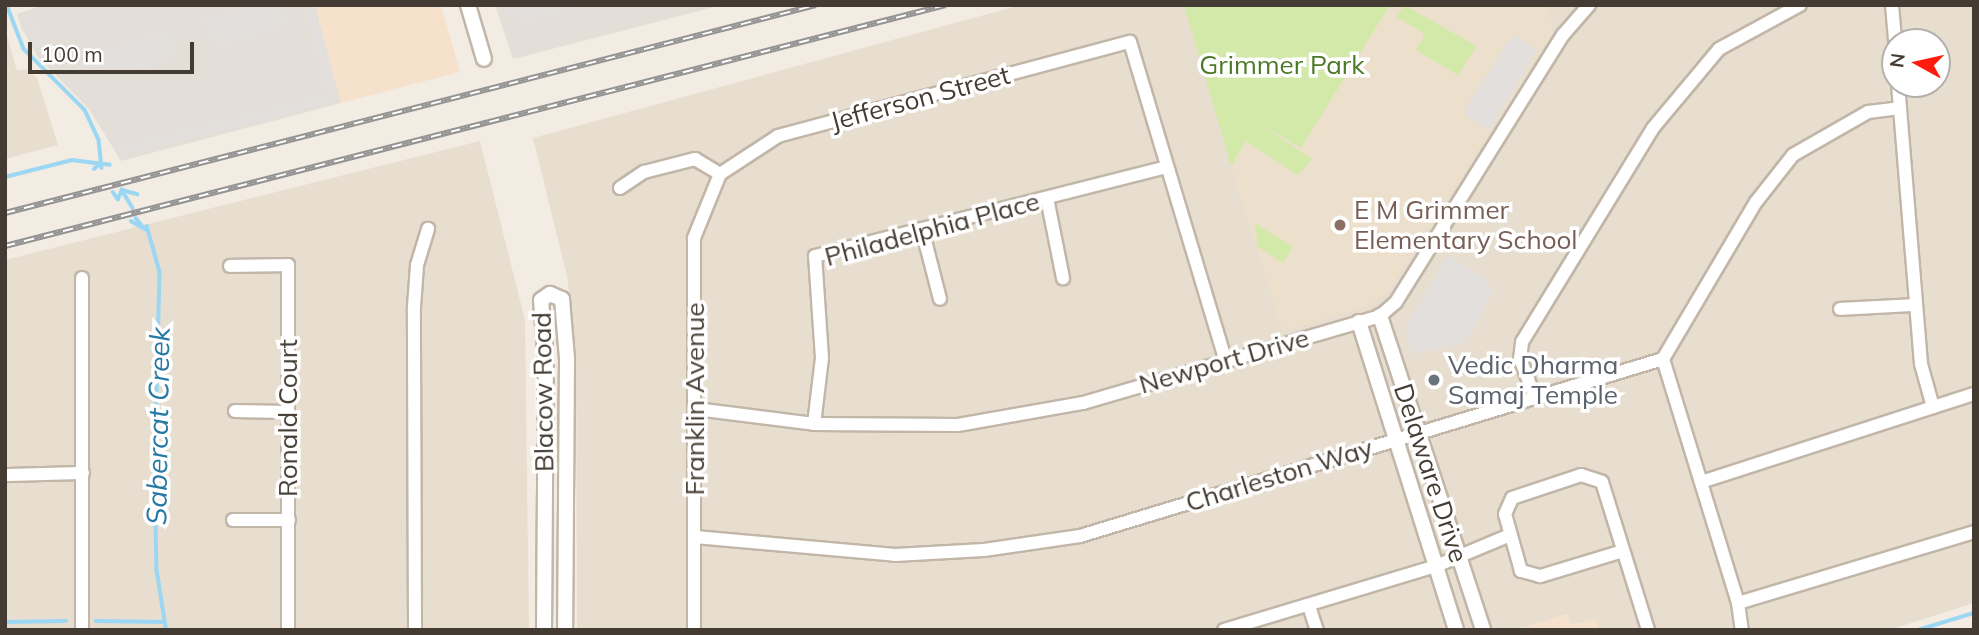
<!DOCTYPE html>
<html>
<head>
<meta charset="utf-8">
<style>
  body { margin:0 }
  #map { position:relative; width:1979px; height:635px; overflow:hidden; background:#f2ece3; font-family:Mulish,sans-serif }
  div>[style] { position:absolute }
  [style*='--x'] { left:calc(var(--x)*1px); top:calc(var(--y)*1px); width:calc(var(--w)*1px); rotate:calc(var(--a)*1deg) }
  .residential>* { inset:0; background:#e7ded0 }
  .commercial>* { inset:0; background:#f6e1cc }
  .industrial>* { inset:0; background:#e4ded8 }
  .education>* { inset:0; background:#ece0cc }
  .green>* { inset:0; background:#d2e9a9 }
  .parking>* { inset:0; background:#e2dfdc }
  .stream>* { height:3.5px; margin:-1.75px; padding:0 1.75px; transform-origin:1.75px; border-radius:1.75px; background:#9bd7f3 }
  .roads { filter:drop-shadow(2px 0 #c1b6a8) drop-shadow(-2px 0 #c1b6a8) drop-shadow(0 2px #c1b6a8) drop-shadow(0 -2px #c1b6a8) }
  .minor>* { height:12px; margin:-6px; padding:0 6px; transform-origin:6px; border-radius:6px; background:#fff }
  .tertiary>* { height:14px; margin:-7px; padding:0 7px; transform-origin:7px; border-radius:7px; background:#fff }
  .rail>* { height:6px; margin-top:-3px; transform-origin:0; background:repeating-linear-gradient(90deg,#fff 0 10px,#939393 0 20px); box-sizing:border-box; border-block:2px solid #939393 }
  .dots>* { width:19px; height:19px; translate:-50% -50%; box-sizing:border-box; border:4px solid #fff; border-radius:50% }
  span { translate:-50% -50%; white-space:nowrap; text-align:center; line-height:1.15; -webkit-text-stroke:7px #fff; paint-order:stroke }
  .park-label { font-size:26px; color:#4b7824 }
  .street-label { font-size:26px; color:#443c33 }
  .education-label { font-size:26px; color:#785e54 }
  .left { translate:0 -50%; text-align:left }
  .worship-label { font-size:26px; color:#5b616d }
  .water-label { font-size:28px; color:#2679a4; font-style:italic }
  .frame { position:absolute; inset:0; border:7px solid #443c33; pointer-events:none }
  .north { position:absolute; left:1881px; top:28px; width:70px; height:70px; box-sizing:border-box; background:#fff; border:2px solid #b4b1ad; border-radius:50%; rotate:278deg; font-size:19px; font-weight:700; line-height:28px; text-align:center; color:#443c33 }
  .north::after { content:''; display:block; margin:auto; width:24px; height:32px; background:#ff1c0d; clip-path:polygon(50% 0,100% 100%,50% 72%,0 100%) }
  .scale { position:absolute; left:28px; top:42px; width:166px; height:32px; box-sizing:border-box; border:4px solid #443c33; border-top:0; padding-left:9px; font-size:21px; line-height:24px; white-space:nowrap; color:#443c33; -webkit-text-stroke:5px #fff; paint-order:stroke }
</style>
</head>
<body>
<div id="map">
  <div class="residential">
    <i style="clip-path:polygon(evenodd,1021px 5px,1974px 5px,1974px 603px,1889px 630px,1599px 630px,1595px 619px,1571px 625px,1567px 614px,1516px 630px,577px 630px,576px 352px,567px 276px,533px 138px,1021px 5px,1895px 42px,1937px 42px,1937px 84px,1895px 84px,1895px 42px)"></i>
    <i style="clip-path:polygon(5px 29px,17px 71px,26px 69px,37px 78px,58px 145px,5px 159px)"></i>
    <i style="clip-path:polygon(480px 141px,525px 320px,529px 630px,5px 630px,5px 260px)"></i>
  </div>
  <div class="commercial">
    <i style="clip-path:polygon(315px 5px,441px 5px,460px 72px,341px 103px)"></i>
    <i style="clip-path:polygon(1568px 614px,1571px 625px,1595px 619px,1599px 630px,1516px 630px)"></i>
  </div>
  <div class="industrial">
    <i style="clip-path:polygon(44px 5px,315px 5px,341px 103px,121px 161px,89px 109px,38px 57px,21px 27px,17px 14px)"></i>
    <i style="clip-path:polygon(495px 5px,722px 5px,513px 59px)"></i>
  </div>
  <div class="education">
    <i style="clip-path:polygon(1390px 5px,1547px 5px,1553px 32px,1388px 292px,1369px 305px,1283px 332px,1231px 166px,1257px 118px,1301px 147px)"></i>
  </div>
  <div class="green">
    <i style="clip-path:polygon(1184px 5px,1390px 5px,1301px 148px,1255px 121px,1312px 159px,1298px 175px,1246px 141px,1231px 166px)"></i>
    <i style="clip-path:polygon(1404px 5px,1476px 46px,1458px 75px,1416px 50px,1425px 34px,1397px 17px)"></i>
    <i style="clip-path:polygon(1255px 223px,1293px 247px,1283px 263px,1258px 247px)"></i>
  </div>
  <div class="parking">
    <i style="clip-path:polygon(252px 5px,281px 5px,284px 26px,220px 46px,205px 28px,202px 20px)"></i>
    <i style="clip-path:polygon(304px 5px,312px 5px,335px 92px,328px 95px,330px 103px,125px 154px,123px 146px,328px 95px)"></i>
    <i style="clip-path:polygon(499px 5px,577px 5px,520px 23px,518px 15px,507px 14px)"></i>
    <i style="clip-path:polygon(34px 17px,43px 46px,37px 48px,26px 19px)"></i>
    <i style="clip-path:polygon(170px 30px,172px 60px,112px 77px,109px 71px,96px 75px,77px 67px,76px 59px)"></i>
    <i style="clip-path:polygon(1513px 34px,1538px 50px,1488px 131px,1467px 117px,1464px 110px)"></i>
    <i style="clip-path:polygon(1448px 256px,1488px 280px,1486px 284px,1494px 290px,1465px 343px,1410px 354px,1406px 325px)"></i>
  </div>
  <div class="stream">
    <i style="--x:7;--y:5;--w:47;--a:68.9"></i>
    <i style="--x:24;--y:49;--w:86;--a:45"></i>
    <i style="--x:85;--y:110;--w:33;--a:65"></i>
    <i style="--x:99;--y:140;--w:28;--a:84"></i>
    <i style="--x:94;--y:169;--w:9;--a:-41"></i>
    <i style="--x:5;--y:177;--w:69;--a:-14.2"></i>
    <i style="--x:72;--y:160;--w:38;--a:7"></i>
    <i style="--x:122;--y:190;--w:21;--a:59"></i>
    <i style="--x:122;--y:190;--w:16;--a:15"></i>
    <i style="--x:113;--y:192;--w:9;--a:54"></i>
    <i style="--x:118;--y:199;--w:10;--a:-66"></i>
    <i style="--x:136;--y:218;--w:11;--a:52"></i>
    <i style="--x:131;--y:221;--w:18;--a:29"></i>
    <i style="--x:147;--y:226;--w:48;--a:74.2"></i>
    <i style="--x:160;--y:272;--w:205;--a:91.4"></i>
    <i style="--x:155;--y:477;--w:93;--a:88.8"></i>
    <i style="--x:157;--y:570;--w:58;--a:81"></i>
    <i style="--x:96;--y:621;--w:68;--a:0.8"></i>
    <i style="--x:5;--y:622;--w:61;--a:-0.9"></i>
    <i style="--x:1918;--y:630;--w:59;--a:-16.9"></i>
  </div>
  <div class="roads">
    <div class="minor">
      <i style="--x:1892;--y:5;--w:38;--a:85"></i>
      <i style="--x:1898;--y:84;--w:281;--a:85.3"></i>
      <i style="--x:1921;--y:364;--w:45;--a:74.4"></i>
      <i style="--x:720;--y:174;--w:69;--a:-33.2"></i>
      <i style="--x:778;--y:136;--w:364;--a:-15"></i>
      <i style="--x:1130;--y:42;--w:331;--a:73.3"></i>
      <i style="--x:620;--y:188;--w:29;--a:-34"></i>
      <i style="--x:644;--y:172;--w:53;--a:-14.3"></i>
      <i style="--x:695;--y:159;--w:29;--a:31"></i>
      <i style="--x:1047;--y:198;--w:82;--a:78.7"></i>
      <i style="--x:922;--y:229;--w:72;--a:75.6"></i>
      <i style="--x:230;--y:266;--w:58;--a:-1"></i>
      <i style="--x:288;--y:265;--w:365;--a:90"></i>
      <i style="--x:1840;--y:309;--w:75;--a:-3.1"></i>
      <i style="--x:1663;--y:359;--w:255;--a:72.9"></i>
      <i style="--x:1738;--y:603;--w:27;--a:82"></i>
      <i style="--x:1534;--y:395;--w:39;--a:-111"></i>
      <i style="--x:1520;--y:359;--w:17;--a:-83"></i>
      <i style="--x:1522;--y:342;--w:251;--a:-58.5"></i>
      <i style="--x:1653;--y:128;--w:103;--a:-50.1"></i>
      <i style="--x:1719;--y:49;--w:92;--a:-28.5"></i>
      <i style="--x:696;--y:409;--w:119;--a:7.2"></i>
      <i style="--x:814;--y:424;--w:144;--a:0.4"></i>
      <i style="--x:958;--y:425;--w:127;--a:-10"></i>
      <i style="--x:1083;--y:403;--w:309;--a:-16.3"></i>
      <i style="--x:1380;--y:316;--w:21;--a:-41"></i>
      <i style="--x:1396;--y:302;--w:315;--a:-58"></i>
      <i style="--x:1563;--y:35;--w:40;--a:-49"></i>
      <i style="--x:235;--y:411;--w:52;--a:1.1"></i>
      <i style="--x:814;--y:424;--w:66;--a:-83.1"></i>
      <i style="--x:822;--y:358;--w:102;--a:-93.9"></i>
      <i style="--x:815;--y:256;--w:363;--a:-14.2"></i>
      <i style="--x:5;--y:475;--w:78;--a:-1.5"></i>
      <i style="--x:1701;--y:482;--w:287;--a:-17.9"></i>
      <i style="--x:233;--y:520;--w:56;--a:0"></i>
      <i style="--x:695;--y:537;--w:201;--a:5.1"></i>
      <i style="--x:895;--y:555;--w:89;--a:-3.2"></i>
      <i style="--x:984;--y:550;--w:97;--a:-8.3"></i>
      <i style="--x:1080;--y:536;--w:609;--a:-16.89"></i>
      <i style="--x:1663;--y:359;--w:182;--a:-59.4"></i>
      <i style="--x:1756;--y:202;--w:60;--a:-51.8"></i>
      <i style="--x:1793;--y:155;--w:86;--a:-29.8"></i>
      <i style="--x:1868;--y:112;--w:32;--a:-7"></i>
      <i style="--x:1623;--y:551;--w:87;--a:163.2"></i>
      <i style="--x:1540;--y:576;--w:20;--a:-165"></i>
      <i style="--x:1521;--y:571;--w:59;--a:-105.7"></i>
      <i style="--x:1505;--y:514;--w:17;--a:-66"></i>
      <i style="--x:1512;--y:498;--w:73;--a:-18.4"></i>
      <i style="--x:1581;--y:475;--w:22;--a:18"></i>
      <i style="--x:1602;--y:482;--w:155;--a:72.7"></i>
      <i style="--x:1738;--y:603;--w:246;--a:-16.7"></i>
      <i style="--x:1309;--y:606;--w:25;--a:72"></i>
      <i style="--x:82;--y:630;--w:352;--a:-90"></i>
      <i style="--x:415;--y:630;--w:323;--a:-90.2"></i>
      <i style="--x:414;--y:307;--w:42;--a:-85.9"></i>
      <i style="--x:417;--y:265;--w:38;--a:-73"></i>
      <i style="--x:694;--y:630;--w:392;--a:-90"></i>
      <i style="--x:694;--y:238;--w:69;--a:-67.9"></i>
      <i style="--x:1224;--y:630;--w:221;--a:-16.8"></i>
      <i style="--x:1436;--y:566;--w:80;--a:-22.7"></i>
    </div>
    <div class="tertiary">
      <i style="--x:468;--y:5;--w:56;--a:73.5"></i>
      <i style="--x:1380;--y:316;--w:330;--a:71.8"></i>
      <i style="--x:1359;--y:322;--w:323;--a:72.5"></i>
      <i style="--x:544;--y:630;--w:268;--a:-89.6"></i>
      <i style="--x:546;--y:362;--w:62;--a:-94.6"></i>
      <i style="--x:541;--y:300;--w:11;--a:-34"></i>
      <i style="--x:550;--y:294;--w:13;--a:23"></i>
      <i style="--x:562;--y:299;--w:59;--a:85.2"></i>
      <i style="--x:567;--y:358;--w:272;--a:90.4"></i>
    </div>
  </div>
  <div class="rail">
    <i style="--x:5;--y:213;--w:837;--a:-14.38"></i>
    <i style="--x:5;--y:246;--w:971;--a:-14.37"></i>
  </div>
  <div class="dots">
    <i style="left:1340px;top:225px;background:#8d6e63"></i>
    <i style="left:1434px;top:380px;background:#6b7280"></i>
  </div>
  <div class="park-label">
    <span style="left:1282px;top:65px">Grimmer Park</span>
  </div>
  <div class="street-label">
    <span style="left:920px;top:98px;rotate:-15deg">Jefferson Street</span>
    <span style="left:932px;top:229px;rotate:-15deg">Philadelphia Place</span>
    <span style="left:1224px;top:361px;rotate:-16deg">Newport Drive</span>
    <span style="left:543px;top:392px;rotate:-91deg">Blacow Road</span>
    <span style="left:695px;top:399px;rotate:-90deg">Franklin Avenue</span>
    <span style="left:288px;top:418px;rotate:-90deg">Ronald Court</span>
    <span style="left:1431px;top:473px;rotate:72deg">Delaware Drive</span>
    <span style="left:1279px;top:475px;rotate:-17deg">Charleston Way</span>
  </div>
  <div class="education-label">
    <span class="left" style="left:1354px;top:225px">E M Grimmer<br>Elementary School</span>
  </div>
  <div class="worship-label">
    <span class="left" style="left:1448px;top:380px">Vedic Dharma<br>Samaj Temple</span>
  </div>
  <div class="water-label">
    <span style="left:158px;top:426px;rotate:-89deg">Sabercat Creek</span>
  </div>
  <div class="frame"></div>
  <div class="north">N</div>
  <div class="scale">100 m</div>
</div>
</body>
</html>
